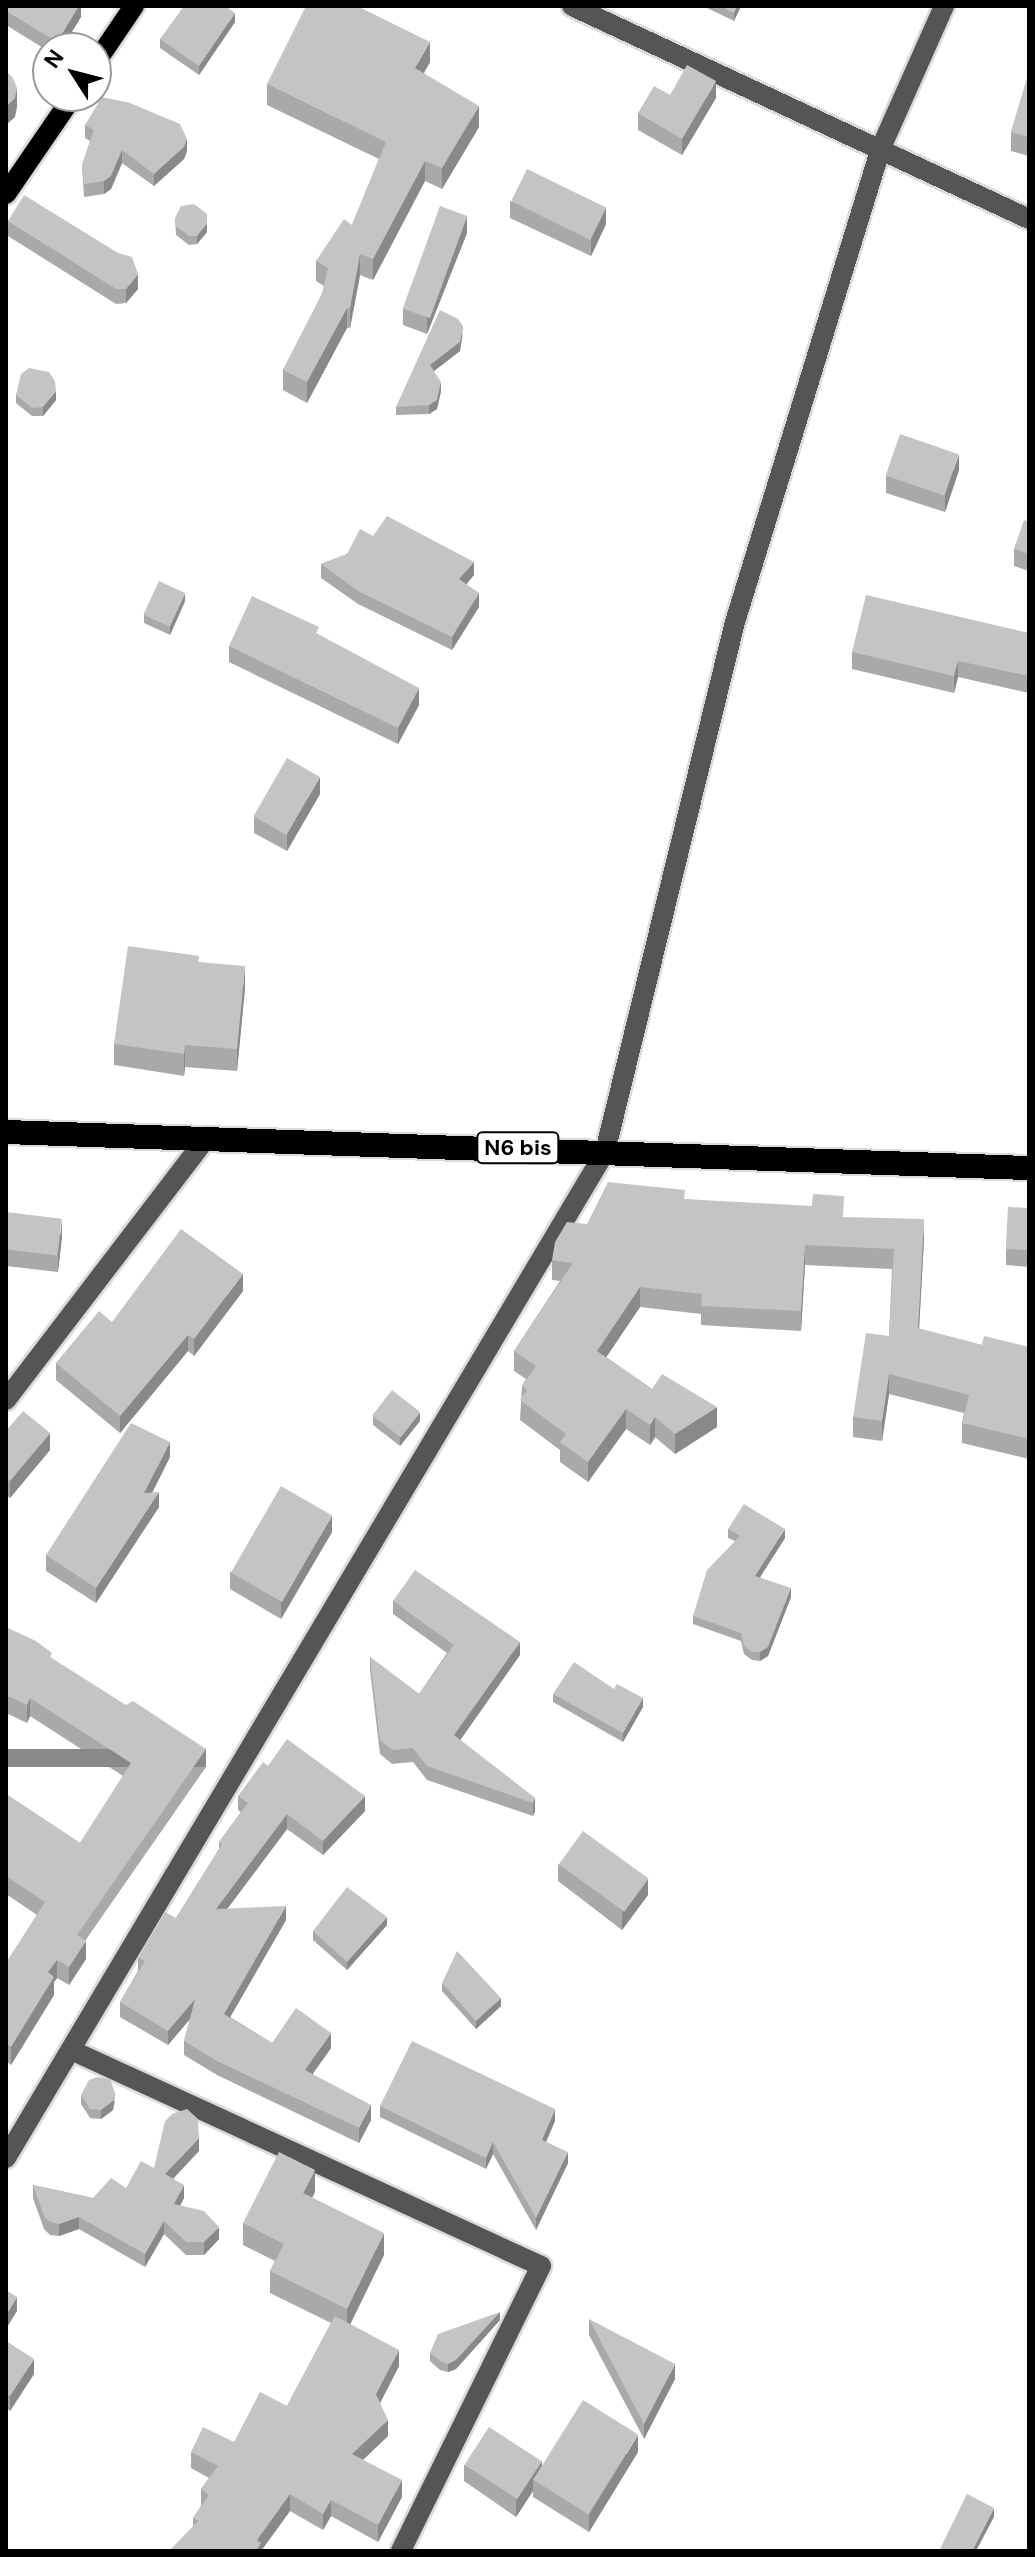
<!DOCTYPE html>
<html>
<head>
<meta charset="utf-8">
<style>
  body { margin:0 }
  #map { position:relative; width:1035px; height:2557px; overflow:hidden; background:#fff; font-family:"DM Sans",sans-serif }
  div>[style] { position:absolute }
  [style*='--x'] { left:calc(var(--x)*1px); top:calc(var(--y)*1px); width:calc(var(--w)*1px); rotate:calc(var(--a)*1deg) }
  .roads { filter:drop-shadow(2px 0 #dbdbdb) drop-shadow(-2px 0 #dbdbdb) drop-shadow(0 2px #dbdbdb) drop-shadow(0 -2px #dbdbdb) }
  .minor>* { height:20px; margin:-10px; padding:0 10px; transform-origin:10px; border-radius:10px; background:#555 }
  .major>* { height:20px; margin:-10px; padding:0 10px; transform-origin:10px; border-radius:10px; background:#000 }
  .highway>* { height:24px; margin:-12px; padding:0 12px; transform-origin:12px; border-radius:12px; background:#000 }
  .wall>* { inset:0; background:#a9a9a9 }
  .shaded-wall>* { inset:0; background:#898989; transform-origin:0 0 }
  .building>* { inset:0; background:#c4c4c4; transform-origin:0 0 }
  span { translate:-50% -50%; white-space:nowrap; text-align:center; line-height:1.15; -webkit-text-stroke:7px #fff; paint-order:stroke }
  .shield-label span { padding:2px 6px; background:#fff; border:2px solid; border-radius:6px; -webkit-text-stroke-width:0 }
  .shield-label { font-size:22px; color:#000; font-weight:700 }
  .frame { position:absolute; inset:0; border:8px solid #000; pointer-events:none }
  .north { position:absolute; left:32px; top:32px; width:80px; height:80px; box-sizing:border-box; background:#fff; border:2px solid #999; border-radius:50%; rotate:306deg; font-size:22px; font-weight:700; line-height:32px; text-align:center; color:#000 }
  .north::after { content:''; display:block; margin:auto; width:28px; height:36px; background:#000; clip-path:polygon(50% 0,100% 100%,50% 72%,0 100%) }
</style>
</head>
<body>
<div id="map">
  <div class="roads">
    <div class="minor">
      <i style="--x:572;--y:6;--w:504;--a:24.99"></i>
      <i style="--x:6;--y:1400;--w:331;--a:-52.6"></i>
      <i style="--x:71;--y:2050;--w:517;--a:24.68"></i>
      <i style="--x:541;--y:2266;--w:318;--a:116.2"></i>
      <i style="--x:6;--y:2158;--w:1171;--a:-59.23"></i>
      <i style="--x:605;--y:1152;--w:546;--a:-76.22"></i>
      <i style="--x:735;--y:622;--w:494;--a:-72.9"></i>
      <i style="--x:880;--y:150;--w:158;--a:-66"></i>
    </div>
    <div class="major">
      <i style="--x:96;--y:62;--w:68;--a:-55.8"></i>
      <i style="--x:6;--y:194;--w:119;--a:-55.6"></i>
    </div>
    <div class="highway">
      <i style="--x:6;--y:1132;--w:1024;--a:2.02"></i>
    </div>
  </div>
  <div class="wall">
    <i style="clip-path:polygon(6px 6px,81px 6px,81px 17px,62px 48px,48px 48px,48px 51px,6px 25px)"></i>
    <i style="clip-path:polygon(703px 6px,741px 6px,734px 21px)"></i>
    <i style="clip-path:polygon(235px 22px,199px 75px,160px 48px,160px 39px)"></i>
    <i style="clip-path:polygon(430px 62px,424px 73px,479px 127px,442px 189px,425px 181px,373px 280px,360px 275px,350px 328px,347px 328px,307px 403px,283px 390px,283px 370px,322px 294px,324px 286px,316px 281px,316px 261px,352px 225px,379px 159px,267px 105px,267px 84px)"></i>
    <i style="clip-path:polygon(1029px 72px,1029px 156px,1011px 151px,1011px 132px)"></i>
    <i style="clip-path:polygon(670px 95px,716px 98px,682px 155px,638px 130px,638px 113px)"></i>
    <i style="clip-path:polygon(85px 125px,187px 151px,184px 159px,154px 186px,122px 163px,111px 189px,104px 194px,84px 197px,82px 165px,90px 141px,85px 138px)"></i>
    <i style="clip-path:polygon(510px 201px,606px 224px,591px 256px,510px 218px)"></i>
    <i style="clip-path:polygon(175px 218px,207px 232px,197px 244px,189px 245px,176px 235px)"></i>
    <i style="clip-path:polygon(8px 221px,138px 289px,126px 303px,116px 304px,8px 236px)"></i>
    <i style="clip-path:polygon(467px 233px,427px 334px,403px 325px,403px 308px)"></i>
    <i style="clip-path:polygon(463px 334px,460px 351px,434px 371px,441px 391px,437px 409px,429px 414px,396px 415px,396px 407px)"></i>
    <i style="clip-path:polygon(16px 395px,56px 400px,43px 416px,32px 416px,16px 403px)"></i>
    <i style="clip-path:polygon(959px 470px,945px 512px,886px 493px,886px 476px)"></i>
    <i style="clip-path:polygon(1029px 522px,1029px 571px,1014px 566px,1014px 549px)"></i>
    <i style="clip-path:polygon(373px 536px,474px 575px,466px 584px,479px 607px,452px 650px,358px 604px,321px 578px,321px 564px,347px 554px)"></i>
    <i style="clip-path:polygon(185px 601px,170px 635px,144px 623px,144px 615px)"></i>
    <i style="clip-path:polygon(1029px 633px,1029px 693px,958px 677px,954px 693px,852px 669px,852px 652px)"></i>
    <i style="clip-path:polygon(319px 635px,419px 705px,398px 744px,229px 662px,229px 646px)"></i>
    <i style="clip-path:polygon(320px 794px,287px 851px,254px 833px,254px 816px)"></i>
    <i style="clip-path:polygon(199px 962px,245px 988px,237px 1071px,185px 1067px,184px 1076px,114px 1065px,114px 1044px)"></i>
    <i style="clip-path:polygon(685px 1199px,844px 1217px,924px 1239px,919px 1329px,982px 1345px,1029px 1347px,1029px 1459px,962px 1443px,962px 1423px,964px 1413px,889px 1394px,882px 1441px,853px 1437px,853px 1417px,889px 1336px,892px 1269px,805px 1265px,801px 1331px,701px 1325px,701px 1314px,640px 1307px,606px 1357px,652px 1389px,717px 1427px,675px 1454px,655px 1437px,650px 1445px,626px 1429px,588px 1482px,560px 1462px,560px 1450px,520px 1420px,522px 1386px,526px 1379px,514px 1371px,514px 1351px,560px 1281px,552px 1280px,552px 1260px,587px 1224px)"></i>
    <i style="clip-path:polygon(1029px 1208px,1029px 1267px,1006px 1265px,1006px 1249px)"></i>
    <i style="clip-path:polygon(6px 1212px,62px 1236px,58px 1272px,6px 1266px)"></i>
    <i style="clip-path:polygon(243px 1291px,194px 1356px,188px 1351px,120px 1433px,56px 1380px,56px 1363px,112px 1322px)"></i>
    <i style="clip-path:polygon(373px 1416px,420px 1421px,400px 1446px,373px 1425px)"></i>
    <i style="clip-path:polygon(6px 1431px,50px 1450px,10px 1498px,6px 1495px)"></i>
    <i style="clip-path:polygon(170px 1457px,152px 1492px,159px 1507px,96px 1603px,46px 1571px,46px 1555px)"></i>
    <i style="clip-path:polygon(728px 1529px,785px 1538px,760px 1577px,791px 1597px,768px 1656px,760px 1661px,752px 1660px,744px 1654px,741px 1641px,693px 1624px,693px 1616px,735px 1541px,728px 1538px)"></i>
    <i style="clip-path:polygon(332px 1532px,281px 1619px,230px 1589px,230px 1572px)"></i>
    <i style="clip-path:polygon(393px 1601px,520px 1655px,460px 1740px,535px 1798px,535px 1811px,533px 1816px,427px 1780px,413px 1762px,392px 1764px,380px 1754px,370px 1670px,370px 1657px,419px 1694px,447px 1653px,393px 1614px)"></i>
    <i style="clip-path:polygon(6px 1627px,206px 1767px,85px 1941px,86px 1959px,69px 1985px,57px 1978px,54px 1982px,54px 1995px,11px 2065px,6px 2061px,6px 1963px,37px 1915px,6px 1894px,6px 1794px,80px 1843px,123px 1776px,30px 1716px,27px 1723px,6px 1713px)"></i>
    <i style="clip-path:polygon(553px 1694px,643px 1707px,623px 1742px,553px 1702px)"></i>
    <i style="clip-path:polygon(268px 1766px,365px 1811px,323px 1855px,287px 1829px,227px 1909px,286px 1920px,230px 2017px,272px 2043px,331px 2048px,312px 2074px,371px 2120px,359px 2143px,217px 2075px,184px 2055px,184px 2041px,190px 2019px,168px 2045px,120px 2017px,120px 2002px,138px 1971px,138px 1958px,176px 1918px,219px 1849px,219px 1842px,241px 1812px,238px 1810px,238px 1796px)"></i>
    <i style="clip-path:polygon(558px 1864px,648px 1895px,622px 1930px,558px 1881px)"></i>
    <i style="clip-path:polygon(387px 1925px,347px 1970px,313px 1940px,313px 1931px)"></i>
    <i style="clip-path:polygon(442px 1983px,501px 2006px,476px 2029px,442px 1991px)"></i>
    <i style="clip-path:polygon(81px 2095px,115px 2101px,113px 2110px,101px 2119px,90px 2118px,81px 2104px)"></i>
    <i style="clip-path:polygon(380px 2106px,555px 2121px,546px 2142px,568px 2163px,536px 2230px,493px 2154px,486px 2169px,380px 2117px)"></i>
    <i style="clip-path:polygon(199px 2151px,173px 2179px,184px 2198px,180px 2206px,219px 2239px,204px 2255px,186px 2255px,164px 2234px,145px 2267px,79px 2229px,59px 2236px,50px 2235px,44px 2229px,33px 2198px,33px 2185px,93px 2198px,126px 2188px,154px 2168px)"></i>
    <i style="clip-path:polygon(315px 2192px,312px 2198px,384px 2255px,350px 2324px,399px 2366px,380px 2403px,388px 2436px,363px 2460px,402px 2497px,378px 2542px,331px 2516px,323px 2530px,290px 2511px,261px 2551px,193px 2526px,193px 2518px,201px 2506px,201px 2489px,209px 2478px,191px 2468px,191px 2452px,234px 2442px,287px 2406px,331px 2323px,270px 2293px,270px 2271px,275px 2261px,243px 2245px,243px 2223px)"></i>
    <i style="clip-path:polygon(589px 2319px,675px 2379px,644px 2439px,589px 2335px)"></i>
    <i style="clip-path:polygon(500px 2320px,456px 2369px,448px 2372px,440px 2370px,430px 2361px,430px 2353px)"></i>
    <i style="clip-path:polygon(6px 2341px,34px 2374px,10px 2411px,6px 2408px)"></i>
    <i style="clip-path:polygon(638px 2452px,589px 2532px,533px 2497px,533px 2491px,516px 2517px,464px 2481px,464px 2465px,542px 2467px)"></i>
  </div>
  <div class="shaded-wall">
    <i style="clip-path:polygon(79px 6px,81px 6px,81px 17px,62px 48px,57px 48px,57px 42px)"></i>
    <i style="clip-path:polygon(737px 6px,741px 6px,734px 21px,734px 13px)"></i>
    <i style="clip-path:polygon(235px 13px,235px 22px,199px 75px,199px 66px)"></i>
    <i style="clip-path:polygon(430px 42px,430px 62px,415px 88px,415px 68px)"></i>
    <i style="clip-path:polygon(716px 81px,716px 98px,682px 155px,682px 139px)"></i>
    <i style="clip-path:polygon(17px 88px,17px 107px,15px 117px,6px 125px,6px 107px)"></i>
    <i style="clip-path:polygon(479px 106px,479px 127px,442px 189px,442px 168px)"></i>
    <i style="clip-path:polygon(187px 139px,187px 151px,184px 159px,154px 186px,154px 174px)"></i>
    <i style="clip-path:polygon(122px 150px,122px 163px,111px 189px,104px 194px,104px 181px)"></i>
    <i style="clip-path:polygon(425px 161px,425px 181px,373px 280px,373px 259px)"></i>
    <i style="clip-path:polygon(606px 207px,606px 224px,591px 256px,591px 239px)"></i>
    <i style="clip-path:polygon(467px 216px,467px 233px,427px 334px,427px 318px)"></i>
    <i style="clip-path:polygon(207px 223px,207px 232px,197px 244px,197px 236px)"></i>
    <i style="clip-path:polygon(360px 254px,360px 275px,350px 328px,350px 308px)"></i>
    <i style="clip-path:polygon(138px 274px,138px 289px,126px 303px,126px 289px)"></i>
    <i style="clip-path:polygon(347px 308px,347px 328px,307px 403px,307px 382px)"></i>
    <i style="clip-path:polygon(463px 326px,460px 351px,430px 374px,430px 365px)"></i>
    <i style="clip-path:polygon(441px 382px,441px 391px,437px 409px,429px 414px,429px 405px)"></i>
    <i style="clip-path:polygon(56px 391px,56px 400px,43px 416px,43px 407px)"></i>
    <i style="clip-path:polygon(959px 454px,959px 470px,945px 512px,945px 495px)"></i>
    <i style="clip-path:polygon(474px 562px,474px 575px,459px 593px,459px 579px)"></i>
    <i style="clip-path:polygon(185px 593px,185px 601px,170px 635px,170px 627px)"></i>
    <i style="clip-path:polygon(479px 593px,479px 607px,452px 650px,452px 637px)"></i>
    <i style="clip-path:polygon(958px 661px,958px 677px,954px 693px,954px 676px)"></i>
    <i style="clip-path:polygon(419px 688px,419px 705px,398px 744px,398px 728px)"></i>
    <i style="clip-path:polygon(320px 777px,320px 794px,287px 851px,287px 834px)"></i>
    <i style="clip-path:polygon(245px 966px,245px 988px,237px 1071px,237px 1049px)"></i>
    <i style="clip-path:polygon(185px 1045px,185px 1067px,184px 1076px,184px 1054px)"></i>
    <i style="clip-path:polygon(62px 1219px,62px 1236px,58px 1272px,58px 1255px)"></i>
    <i style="clip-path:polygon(924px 1219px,924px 1239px,918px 1348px,918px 1328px)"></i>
    <i style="clip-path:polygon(805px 1245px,805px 1265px,801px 1331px,801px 1311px)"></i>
    <i style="clip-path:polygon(243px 1274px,243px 1291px,194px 1356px,194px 1339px)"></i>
    <i style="clip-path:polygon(640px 1287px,640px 1307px,597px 1371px,597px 1351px)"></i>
    <i style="clip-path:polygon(188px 1335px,188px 1351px,120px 1433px,120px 1416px)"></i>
    <i style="clip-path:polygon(889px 1374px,889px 1394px,882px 1441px,882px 1421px)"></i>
    <i style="clip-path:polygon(717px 1407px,717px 1427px,675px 1454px,675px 1434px)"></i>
    <i style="clip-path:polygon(626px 1409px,626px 1429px,588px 1482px,588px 1462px)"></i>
    <i style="clip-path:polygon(420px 1412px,420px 1421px,400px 1446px,400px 1437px)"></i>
    <i style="clip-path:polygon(655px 1417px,655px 1437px,650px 1445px,650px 1425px)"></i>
    <i style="clip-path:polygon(50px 1433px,50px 1450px,10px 1498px,10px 1481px)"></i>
    <i style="clip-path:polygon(170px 1442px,170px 1457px,144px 1509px,144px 1493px)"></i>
    <i style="clip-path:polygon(159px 1492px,159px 1507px,96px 1603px,96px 1588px)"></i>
    <i style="clip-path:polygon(332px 1516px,332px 1532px,281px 1619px,281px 1602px)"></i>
    <i style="clip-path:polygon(785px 1529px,785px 1538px,755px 1585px,755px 1576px)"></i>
    <i style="clip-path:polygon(791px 1588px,791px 1597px,768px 1656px,760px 1661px,760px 1652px)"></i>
    <i style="clip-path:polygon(520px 1642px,520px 1655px,454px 1749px,454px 1735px)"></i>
    <i style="clip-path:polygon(30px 1698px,30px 1716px,27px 1723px,27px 1705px)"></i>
    <i style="clip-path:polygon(643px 1698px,643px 1707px,623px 1742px,623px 1733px)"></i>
    <i style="left:206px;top:1749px;width:18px;height:226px;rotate:90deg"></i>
    <i style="clip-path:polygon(365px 1796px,365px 1811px,323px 1855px,323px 1841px)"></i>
    <i style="clip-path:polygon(535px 1798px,535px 1811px,533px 1816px,533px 1803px)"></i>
    <i style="clip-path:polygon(287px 1814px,287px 1829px,216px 1924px,216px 1909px)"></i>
    <i style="clip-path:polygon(648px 1879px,648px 1895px,622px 1930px,622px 1913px)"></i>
    <i style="clip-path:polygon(286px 1906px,286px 1920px,224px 2028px,224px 2014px)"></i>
    <i style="clip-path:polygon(387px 1917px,387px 1925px,347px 1970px,347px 1962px)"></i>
    <i style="clip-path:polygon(86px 1941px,86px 1959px,69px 1985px,69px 1967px)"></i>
    <i style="clip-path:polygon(57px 1960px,57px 1978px,54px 1982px,54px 1995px,11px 2065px,11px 2047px,48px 1972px)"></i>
    <i style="clip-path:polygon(501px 1998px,501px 2006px,476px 2029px,476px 2021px)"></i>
    <i style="clip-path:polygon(195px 1999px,195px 2013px,168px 2045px,168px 2031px)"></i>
    <i style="clip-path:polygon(331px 2033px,331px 2048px,305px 2085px,305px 2070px)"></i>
    <i style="clip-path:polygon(115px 2093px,113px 2110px,101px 2119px,101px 2110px)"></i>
    <i style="clip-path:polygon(371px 2105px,371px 2120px,359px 2143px,359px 2128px)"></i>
    <i style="clip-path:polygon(555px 2109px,555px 2121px,542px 2151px,542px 2140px)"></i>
    <i style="clip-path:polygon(199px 2138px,199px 2151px,165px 2187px,165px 2174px)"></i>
    <i style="clip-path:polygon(493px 2142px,493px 2154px,486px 2169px,486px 2158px)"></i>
    <i style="clip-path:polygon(568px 2152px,568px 2163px,536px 2230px,536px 2218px)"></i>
    <i style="clip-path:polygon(315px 2170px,315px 2192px,303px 2215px,303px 2193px)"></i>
    <i style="clip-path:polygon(184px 2185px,184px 2198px,174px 2217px,174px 2204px)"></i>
    <i style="clip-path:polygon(79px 2217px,79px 2229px,59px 2236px,59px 2224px)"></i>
    <i style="clip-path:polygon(164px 2221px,164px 2234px,145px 2267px,145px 2254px)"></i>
    <i style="clip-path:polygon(219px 2227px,219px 2239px,204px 2255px,204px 2242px)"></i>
    <i style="clip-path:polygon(384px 2233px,384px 2255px,347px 2331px,347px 2309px)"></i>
    <i style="clip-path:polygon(17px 2297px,17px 2311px,6px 2329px,6px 2315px)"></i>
    <i style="clip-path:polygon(500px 2312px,500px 2320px,456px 2369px,448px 2372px,448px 2364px)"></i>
    <i style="clip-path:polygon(399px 2350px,399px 2366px,376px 2411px,376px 2394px)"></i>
    <i style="clip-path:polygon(34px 2359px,34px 2374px,10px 2411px,10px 2396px)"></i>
    <i style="clip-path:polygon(675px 2364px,675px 2379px,644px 2439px,644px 2424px)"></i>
    <i style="clip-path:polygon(388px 2420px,388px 2436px,352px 2470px,352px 2454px)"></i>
    <i style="clip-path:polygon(638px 2435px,638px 2452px,589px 2532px,589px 2515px)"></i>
    <i style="clip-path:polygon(542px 2461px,542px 2478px,533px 2480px,533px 2491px,516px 2517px,516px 2500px)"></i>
    <i style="clip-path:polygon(402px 2480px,402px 2497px,378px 2542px,378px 2525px)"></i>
    <i style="clip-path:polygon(290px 2494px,290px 2511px,261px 2551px,256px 2551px,257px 2540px)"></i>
    <i style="clip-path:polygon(331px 2500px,331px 2516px,323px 2530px,323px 2514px)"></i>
    <i style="clip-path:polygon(994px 2508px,994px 2517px,976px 2551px,972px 2551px)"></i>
  </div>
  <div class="building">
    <i style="clip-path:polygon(6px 6px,79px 6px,57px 42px,6px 11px)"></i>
    <i style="clip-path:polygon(184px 6px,225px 6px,235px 13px,199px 66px,160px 39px)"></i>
    <i style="clip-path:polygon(306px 6px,357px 6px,430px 42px,415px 68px,479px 106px,442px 168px,425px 161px,373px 259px,360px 254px,350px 308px,347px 308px,307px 382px,283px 370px,322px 294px,328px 268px,316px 261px,344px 219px,352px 225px,386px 142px,267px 84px)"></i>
    <i style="clip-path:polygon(720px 6px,737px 6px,734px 13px)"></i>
    <i style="clip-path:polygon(687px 65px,716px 81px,682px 139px,638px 113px,654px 86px,670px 95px)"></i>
    <i style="clip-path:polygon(6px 71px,13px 78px,17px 88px,15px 98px,6px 107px)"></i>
    <i style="clip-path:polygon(1029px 72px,1029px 137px,1011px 132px)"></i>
    <i style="clip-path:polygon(102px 97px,130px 103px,180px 124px,187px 139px,184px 147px,154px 174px,122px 150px,111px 176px,104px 181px,84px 184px,82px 165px,94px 130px,85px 125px)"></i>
    <i style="left:527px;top:169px;width:88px;height:36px;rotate:26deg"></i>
    <i style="clip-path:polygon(24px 195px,118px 253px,132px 257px,138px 274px,126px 289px,116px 289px,8px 221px)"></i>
    <i style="clip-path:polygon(194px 204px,207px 214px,207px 223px,197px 236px,189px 236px,176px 226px,175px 218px,181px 206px)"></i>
    <i style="left:440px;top:206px;width:29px;height:109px;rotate:20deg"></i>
    <i style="clip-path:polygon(440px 310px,458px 319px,463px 326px,460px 342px,430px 365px,441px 382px,437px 400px,429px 405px,396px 407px)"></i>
    <i style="clip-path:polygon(29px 368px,49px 372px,55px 381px,56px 391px,43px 407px,32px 408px,16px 395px,21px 374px)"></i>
    <i style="left:900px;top:434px;width:62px;height:44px;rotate:19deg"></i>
    <i style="clip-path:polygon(387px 516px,474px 562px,459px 579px,479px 593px,452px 637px,358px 591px,321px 564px,347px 554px,360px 529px,373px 536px)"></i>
    <i style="clip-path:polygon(1024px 520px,1029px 522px,1029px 554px,1014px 549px)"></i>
    <i style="left:159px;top:581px;width:29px;height:37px;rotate:25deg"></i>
    <i style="clip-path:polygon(866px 595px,1029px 633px,1029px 676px,958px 661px,954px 676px,852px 652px)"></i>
    <i style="clip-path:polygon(252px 596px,319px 627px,316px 633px,419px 688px,398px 728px,229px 646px)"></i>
    <i style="left:287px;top:758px;width:38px;height:67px;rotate:30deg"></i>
    <i style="clip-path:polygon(128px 946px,199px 956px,198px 962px,245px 966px,237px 1049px,185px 1045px,184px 1054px,114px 1044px)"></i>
    <i style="clip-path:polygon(608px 1182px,685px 1190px,684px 1199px,812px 1206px,813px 1194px,844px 1196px,843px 1217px,924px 1219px,918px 1328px,982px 1345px,984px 1336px,1029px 1347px,1029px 1439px,962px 1423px,969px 1395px,889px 1374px,882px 1421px,853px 1417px,866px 1333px,889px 1336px,894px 1249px,805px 1245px,801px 1311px,701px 1306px,702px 1294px,640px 1287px,597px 1351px,652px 1389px,662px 1374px,717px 1407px,675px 1434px,655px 1417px,650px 1425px,626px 1409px,588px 1462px,560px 1442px,566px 1434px,520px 1400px,527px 1390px,522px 1386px,536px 1366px,514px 1351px,573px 1263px,552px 1260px,555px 1242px,567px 1222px,587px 1224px)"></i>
    <i style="left:1008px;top:1207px;width:21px;height:42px;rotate:3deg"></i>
    <i style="left:6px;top:1212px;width:56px;height:37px;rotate:7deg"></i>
    <i style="clip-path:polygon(181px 1229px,243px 1274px,194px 1339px,188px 1335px,120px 1416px,56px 1363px,99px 1311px,112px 1322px)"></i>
    <i style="left:392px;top:1390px;width:36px;height:32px;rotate:38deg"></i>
    <i style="clip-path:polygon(23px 1411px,50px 1433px,10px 1481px,6px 1478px,6px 1431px)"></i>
    <i style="clip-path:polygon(131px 1423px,170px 1442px,144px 1493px,159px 1492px,96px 1588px,46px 1555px)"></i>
    <i style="left:281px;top:1486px;width:59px;height:100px;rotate:30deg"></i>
    <i style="clip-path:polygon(744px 1504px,785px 1529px,755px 1576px,791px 1588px,768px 1647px,760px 1652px,752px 1652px,744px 1646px,741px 1633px,693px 1616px,707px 1570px,740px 1536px,728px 1529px)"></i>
    <i style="clip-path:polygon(415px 1570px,520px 1642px,454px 1735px,535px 1798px,533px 1803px,427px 1766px,413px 1748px,392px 1750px,380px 1740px,370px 1657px,419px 1694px,454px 1645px,393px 1601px)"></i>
    <i style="clip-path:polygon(6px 1627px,36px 1641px,52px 1653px,50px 1657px,126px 1705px,133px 1701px,206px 1749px,77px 1935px,86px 1941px,69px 1967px,57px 1960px,48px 1972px,54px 1977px,11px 2047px,6px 2043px,6px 1963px,45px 1902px,6px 1876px,6px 1794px,80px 1843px,131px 1763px,30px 1698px,27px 1705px,6px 1695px)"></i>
    <i style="clip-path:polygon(574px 1662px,614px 1689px,617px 1684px,643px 1698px,623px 1733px,553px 1694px)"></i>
    <i style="clip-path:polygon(287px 1739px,365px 1796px,323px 1841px,287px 1814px,216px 1909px,286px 1906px,224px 2014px,272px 2043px,296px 2008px,331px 2033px,305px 2070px,371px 2105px,359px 2128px,217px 2061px,184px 2041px,195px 1999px,168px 2031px,120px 2002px,145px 1961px,138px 1958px,165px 1912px,176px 1918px,222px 1844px,219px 1842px,248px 1803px,238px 1796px,263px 1762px,268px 1766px)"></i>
    <i style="left:583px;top:1831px;width:81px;height:41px;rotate:36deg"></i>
    <i style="clip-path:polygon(347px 1887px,387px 1917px,347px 1962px,313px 1931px)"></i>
    <i style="clip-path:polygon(457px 1951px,501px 1998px,476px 2021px,442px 1983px)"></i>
    <i style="clip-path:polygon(412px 2041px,555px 2109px,542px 2140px,568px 2152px,536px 2218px,493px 2142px,486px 2158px,380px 2106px)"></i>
    <i style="clip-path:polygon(97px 2077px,110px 2079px,115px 2093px,113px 2101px,101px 2110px,90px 2109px,81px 2095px,89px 2080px)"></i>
    <i style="clip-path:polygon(187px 2109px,198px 2119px,199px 2138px,165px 2174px,184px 2185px,174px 2204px,204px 2211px,219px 2227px,204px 2242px,186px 2242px,164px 2221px,145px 2254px,79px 2217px,59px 2224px,50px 2222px,44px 2216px,33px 2185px,93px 2198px,111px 2178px,126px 2188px,141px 2161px,154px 2168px,165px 2121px,172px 2114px)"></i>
    <i style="clip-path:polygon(279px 2152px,315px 2170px,303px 2193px,384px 2233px,347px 2309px,270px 2271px,284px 2244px,243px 2223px)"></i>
    <i style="clip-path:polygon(6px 2290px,17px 2297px,6px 2315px)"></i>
    <i style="clip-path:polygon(500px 2312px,456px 2360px,448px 2364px,440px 2361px,430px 2353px,438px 2334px)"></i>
    <i style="clip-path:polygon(335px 2316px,399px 2350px,376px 2394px,388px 2420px,352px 2454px,402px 2480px,378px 2525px,331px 2500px,323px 2514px,290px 2494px,257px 2540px,261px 2543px,256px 2551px,169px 2551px,198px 2521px,193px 2518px,209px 2495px,201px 2489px,218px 2466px,191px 2452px,203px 2427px,234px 2442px,260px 2392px,287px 2406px)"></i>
    <i style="clip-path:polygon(589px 2319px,675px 2364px,644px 2424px)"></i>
    <i style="clip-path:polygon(6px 2341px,34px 2359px,10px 2396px,6px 2394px)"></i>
    <i style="left:583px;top:2400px;width:65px;height:94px;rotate:32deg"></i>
    <i style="left:489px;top:2427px;width:63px;height:45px;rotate:33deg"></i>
    <i style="clip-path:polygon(967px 2494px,994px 2508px,972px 2551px,939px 2551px)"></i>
  </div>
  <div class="shield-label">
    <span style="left:518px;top:1148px">N6 bis</span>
  </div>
  <div class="frame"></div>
  <div class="north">N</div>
</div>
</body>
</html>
